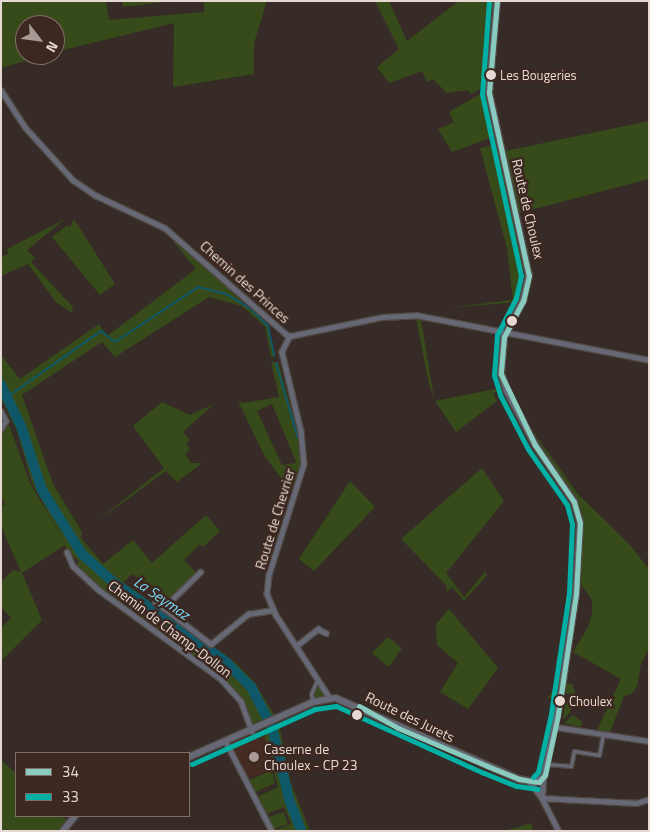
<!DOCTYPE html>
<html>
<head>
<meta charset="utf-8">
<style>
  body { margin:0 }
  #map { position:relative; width:650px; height:832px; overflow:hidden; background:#362b26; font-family:"Titillium Web",sans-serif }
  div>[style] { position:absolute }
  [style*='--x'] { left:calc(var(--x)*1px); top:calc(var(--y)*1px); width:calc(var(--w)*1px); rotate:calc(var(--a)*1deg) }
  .built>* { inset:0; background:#452c22 }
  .green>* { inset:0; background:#364b19; transform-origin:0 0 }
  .round { border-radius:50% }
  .stream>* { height:2px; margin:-1px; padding:0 1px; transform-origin:1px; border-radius:1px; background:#0f586a }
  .river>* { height:10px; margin:-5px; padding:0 5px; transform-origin:5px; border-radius:5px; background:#0f586a }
  .roads { filter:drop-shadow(1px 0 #504843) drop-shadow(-1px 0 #504843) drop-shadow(0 1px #504843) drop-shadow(0 -1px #504843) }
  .pedestrian>* { height:3px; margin:-1.5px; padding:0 1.5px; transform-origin:1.5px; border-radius:1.5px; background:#666975 }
  .minor>* { height:4.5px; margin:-2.25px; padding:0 2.25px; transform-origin:2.25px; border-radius:2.25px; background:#666975 }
  .tertiary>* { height:5.5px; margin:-2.75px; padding:0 2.75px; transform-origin:2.75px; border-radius:2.75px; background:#666975 }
  .bus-1>* { height:5px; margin:-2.5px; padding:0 2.5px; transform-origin:2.5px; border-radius:2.5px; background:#89cbbe }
  .bus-2>* { height:5px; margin:-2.5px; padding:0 2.5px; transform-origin:2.5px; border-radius:2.5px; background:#00b0a4 }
  .dots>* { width:14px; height:14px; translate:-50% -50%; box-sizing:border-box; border:2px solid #3c2820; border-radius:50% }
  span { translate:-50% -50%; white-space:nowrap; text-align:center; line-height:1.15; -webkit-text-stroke:5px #3c2820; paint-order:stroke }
  .bus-label { font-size:13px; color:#e6d8d2 }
  .left { translate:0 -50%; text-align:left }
  .street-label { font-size:14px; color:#e6d8d2 }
  .poi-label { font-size:14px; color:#e6d8d2 }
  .water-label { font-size:15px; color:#7adbfb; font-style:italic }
  .frame { position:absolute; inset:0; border:2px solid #e6d8d2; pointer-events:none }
  .legend { position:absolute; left:15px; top:752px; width:175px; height:65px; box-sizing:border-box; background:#3c2820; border:1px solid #806e67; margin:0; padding:6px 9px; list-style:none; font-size:15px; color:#e6d8d2 }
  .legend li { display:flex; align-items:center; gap:10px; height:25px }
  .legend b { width:25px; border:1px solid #806e67 }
  .north { position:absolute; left:15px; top:15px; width:50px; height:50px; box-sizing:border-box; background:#3c2820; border:1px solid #806e67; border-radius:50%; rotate:120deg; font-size:14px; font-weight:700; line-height:20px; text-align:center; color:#e6d8d2 }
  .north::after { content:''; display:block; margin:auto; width:18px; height:22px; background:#a89b96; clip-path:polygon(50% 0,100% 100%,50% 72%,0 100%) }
</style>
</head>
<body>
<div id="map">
  <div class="built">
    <i style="clip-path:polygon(253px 733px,264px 733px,274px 769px,244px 780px,223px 746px)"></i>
  </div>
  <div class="green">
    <i style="clip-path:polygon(1px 1px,106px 1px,109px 20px,204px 12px,204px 1px,267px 1px,254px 43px,254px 74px,173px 87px,174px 23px,55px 52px,55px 25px,25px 25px,25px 55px,45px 55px,1px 68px)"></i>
    <i style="clip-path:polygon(122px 1px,169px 1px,123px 7px)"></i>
    <i style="clip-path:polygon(375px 1px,389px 1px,407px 41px,459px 1px,493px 1px,484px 83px,480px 89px,471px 94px,468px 90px,447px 93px,433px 79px,427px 82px,422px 71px,389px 83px,377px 67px,399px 49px)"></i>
    <i style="clip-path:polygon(482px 93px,486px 94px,496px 136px,452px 152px,438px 129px,454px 122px,449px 112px)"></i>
    <i style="clip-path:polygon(649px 121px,649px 179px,519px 213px,506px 151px)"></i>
    <i style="clip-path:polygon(497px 144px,524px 266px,521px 295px,518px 302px,447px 308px,513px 300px,507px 248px,480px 148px)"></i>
    <i style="clip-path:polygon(65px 219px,27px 250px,35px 258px,31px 262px,73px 307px,72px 313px,56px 302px,28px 264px,1px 276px,1px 257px,9px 254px,7px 249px)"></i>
    <i style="clip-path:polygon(74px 219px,115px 284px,100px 295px,52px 237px,66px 226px,70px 227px)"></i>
    <i style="clip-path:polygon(175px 239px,268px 326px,274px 357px,271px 357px,265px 327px,242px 306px,209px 297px,115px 357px,102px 342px,22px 395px,53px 484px,82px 532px,81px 538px,103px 564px,133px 540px,152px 563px,206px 515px,220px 531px,203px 547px,200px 544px,184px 560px,197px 574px,169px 601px,162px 603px,156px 599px,151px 594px,153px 591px,133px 574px,123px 582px,235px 662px,255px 683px,275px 716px,252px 731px,241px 701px,214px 673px,214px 668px,199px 662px,165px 633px,160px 634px,132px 613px,131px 608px,121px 602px,117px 603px,75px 568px,79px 561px,67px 552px,65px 545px,22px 573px,42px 620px,1px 661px,1px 628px,11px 618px,1px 607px,1px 582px,13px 570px,21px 572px,1px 526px,1px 507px,5px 504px,1px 496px,1px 432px,9px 425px,30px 483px,64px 541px,32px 483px,17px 431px,1px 398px,1px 355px,20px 379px,99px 324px,107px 336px,196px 269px,173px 241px)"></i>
    <i style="clip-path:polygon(416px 318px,421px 319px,434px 398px,429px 384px)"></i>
    <i style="clip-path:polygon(evenodd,271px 362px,278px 362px,300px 440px,301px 467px,292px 492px,265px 457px,238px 401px,243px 403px,279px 397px,271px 362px,272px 404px,296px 462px,296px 463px,282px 465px,257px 411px,272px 404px)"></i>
    <i style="clip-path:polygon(500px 388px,502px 391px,493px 393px,497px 401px,456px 432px,435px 401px)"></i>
    <i style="clip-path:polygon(162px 402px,190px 415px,214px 404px,183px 432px,190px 440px,186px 444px,190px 449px,185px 454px,191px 463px,202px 463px,177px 482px,166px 471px,92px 525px,164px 468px,133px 426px)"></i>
    <i style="clip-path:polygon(530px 427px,578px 494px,630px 545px,649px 569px,649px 649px,641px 664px,637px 686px,632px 694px,624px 696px,610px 732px,597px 730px,621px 679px,573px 652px,588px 627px,592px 613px,592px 600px,580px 583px,582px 511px)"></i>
    <i style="clip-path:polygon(482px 468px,504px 501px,446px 573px,464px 597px,485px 572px,487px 575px,464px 601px,452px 587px,447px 592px,446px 585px,401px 539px)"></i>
    <i style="clip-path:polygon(350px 481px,375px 507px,314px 571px,299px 559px)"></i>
    <i style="clip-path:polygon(449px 609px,498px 668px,468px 709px,440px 692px,458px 663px,437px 645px,436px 624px)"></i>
    <i style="clip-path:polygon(388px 637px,402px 648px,389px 667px,372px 653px)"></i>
    <i style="clip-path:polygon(561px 676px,559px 690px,555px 709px,554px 700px,548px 698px)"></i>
    <i style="clip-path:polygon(566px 683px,572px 684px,576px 695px,570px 712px,563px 720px,565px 701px,570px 702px,571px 694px,566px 693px)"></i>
    <i class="round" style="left:313px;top:686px;width:12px;height:12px"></i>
    <i style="clip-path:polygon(573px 715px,582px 722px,580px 727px,564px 723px)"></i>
    <i style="clip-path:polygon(279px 723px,290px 781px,310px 831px,274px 831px,291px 824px,284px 807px,266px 814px,257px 797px,278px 787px,264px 733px)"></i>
    <i style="clip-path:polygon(1px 760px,16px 773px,16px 816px,62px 816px,67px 820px,58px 831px,1px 831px)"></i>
    <i style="clip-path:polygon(272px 770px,275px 783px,256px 792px,250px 780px)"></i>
    <i style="left:284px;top:812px;width:13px;height:17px;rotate:72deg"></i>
    <i style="clip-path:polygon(531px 823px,533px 831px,502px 831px,519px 827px)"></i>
  </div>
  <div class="stream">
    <i style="--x:276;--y:363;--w:78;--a:73.7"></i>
    <i style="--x:7;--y:397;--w:115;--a:-35.1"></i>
    <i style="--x:101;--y:331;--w:18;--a:38"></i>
    <i style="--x:115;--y:342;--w:100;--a:-33.5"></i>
    <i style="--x:198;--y:287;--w:29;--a:14"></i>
    <i style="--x:226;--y:294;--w:29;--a:31"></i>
    <i style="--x:251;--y:309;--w:24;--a:45"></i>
    <i style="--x:268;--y:326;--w:30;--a:78"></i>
  </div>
  <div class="river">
    <i style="--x:1;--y:385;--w:46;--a:64"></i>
    <i style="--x:21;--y:426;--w:67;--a:71.8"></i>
    <i style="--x:42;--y:490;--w:75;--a:58"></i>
    <i style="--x:82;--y:554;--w:40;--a:42"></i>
    <i style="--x:112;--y:581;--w:140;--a:35.4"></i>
    <i style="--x:226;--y:662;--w:35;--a:45"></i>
    <i style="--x:251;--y:687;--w:45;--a:62.3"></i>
    <i style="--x:272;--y:727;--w:74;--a:76.7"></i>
    <i style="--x:289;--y:799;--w:34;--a:69"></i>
  </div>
  <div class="roads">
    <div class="pedestrian">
      <i style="--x:313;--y:702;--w:8;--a:-104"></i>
      <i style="--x:311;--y:694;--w:15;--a:-67"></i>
      <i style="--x:547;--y:764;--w:24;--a:5"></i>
      <i style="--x:571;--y:766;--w:15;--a:-79"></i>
      <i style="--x:574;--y:751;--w:25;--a:9"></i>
      <i style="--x:599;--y:755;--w:21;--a:-79"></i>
    </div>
    <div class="minor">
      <i style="--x:1;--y:90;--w:44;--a:57"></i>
      <i style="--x:25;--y:127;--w:72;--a:47.8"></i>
      <i style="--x:73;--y:180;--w:27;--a:34"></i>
      <i style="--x:95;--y:195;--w:77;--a:25.2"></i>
      <i style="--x:165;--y:228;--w:161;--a:41.2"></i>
      <i style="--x:286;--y:334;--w:4;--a:27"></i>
      <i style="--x:290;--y:336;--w:94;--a:-11.7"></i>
      <i style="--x:382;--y:317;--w:34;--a:-3"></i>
      <i style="--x:416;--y:315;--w:237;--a:10.9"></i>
      <i style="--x:290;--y:336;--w:18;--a:117"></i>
      <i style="--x:282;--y:352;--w:81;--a:76.5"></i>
      <i style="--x:301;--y:431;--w:33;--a:85"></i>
      <i style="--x:304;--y:464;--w:116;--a:107.5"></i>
      <i style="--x:269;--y:575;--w:19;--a:96"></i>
      <i style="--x:267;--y:594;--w:23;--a:67"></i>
      <i style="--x:276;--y:615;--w:99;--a:57"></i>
      <i style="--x:1;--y:411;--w:11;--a:63"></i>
      <i style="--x:6;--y:421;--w:9;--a:122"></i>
      <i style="--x:67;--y:552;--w:15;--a:67"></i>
      <i style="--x:73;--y:566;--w:35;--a:43"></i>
      <i style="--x:99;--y:590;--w:151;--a:36.1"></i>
      <i style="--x:221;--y:679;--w:30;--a:48"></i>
      <i style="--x:241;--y:701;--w:32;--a:70"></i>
      <i style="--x:201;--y:572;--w:52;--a:135.8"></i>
      <i style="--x:164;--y:608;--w:59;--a:37.5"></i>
      <i style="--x:211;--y:644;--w:48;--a:-39"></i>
      <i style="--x:248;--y:614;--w:25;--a:-9"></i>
      <i style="--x:155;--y:602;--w:11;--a:34"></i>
      <i style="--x:296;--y:646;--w:28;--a:-38"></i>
      <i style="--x:318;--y:629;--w:9;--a:27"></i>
      <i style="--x:556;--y:727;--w:94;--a:8.6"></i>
      <i style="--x:226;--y:742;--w:100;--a:62.7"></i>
      <i style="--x:530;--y:782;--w:20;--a:53"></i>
      <i style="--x:542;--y:798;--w:37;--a:63"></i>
      <i style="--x:542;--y:798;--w:95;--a:3"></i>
      <i style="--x:637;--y:803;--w:13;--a:-18"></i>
      <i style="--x:542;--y:798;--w:19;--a:-87"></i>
    </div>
    <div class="tertiary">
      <i style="--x:189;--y:757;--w:136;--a:-23.9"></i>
      <i style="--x:313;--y:702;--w:23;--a:-10"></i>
      <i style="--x:336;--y:698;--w:200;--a:23.9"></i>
      <i style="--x:519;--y:779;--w:16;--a:11"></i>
      <i style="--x:535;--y:782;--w:10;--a:-29"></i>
      <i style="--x:544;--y:777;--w:78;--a:-78.1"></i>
      <i style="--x:560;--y:701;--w:108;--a:-81.5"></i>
      <i style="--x:576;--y:594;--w:71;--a:-86.8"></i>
      <i style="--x:580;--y:523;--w:22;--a:-106"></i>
      <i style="--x:574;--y:502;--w:69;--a:-124.4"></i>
      <i style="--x:535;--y:445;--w:60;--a:-117.8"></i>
      <i style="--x:507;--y:392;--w:19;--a:-108"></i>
      <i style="--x:501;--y:374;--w:37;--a:-85"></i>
      <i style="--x:504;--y:337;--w:41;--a:-62.2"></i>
      <i style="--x:523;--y:301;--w:26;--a:-77"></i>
      <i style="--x:529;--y:276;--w:187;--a:-102.3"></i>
      <i style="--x:489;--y:93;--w:92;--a:-85"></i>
      <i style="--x:63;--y:831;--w:19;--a:-51"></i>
    </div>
  </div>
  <div class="bus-1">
    <i style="--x:497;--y:1;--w:92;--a:95"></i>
    <i style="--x:489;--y:93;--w:187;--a:77.7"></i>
    <i style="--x:529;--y:276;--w:26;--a:103"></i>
    <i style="--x:523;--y:301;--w:41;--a:117.8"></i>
    <i style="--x:504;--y:337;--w:37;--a:95"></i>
    <i style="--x:501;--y:374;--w:79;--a:64.4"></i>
    <i style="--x:535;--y:445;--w:69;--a:55.6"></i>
    <i style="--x:574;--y:502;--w:22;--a:74"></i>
    <i style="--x:580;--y:523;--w:71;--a:93.2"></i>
    <i style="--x:576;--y:594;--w:122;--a:98.5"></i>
    <i style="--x:558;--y:715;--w:61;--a:102.2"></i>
    <i style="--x:545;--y:775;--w:9;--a:131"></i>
    <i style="--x:359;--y:706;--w:45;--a:29.4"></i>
    <i style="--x:398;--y:728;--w:97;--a:23.1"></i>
    <i style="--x:487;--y:766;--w:35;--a:22"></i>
    <i style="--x:519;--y:779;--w:20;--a:9"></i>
  </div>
  <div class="bus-2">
    <i style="--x:489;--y:1;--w:93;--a:94.3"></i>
    <i style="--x:482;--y:94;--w:186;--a:77.9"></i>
    <i style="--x:521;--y:276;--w:23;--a:103"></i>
    <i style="--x:516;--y:298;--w:42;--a:117.2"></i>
    <i style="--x:497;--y:335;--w:40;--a:94.3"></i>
    <i style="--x:494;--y:375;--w:21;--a:73"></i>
    <i style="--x:500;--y:395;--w:61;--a:62.6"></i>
    <i style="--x:528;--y:449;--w:68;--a:55.1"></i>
    <i style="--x:567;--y:505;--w:20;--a:75"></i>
    <i style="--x:572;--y:524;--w:69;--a:92.5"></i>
    <i style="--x:569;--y:593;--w:122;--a:98.5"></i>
    <i style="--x:551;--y:714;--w:59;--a:102.6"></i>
    <i style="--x:538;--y:772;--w:7;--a:135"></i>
    <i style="--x:192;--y:764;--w:135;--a:-24.1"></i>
    <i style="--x:315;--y:709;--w:21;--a:-8"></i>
    <i style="--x:336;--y:706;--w:162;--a:24.4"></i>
    <i style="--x:484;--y:773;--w:35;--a:22"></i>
    <i style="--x:517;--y:786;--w:21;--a:8"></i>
  </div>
  <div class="dots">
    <i style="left:491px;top:75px;background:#e6d8d2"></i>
    <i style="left:512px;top:321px;background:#e6d8d2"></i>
    <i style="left:560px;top:701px;background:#e6d8d2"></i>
    <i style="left:357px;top:715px;background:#e6d8d2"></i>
    <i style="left:254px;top:757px;background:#a89b96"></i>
  </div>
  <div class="bus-label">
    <span class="left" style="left:500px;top:75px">Les Bougeries</span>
    <span class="left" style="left:569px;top:701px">Choulex</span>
  </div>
  <div class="street-label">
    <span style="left:528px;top:209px;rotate:77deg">Route de Choulex</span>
    <span style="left:245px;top:282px;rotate:42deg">Chemin des Princes</span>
    <span style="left:275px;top:519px;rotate:-73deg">Route de Chevrier</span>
    <span style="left:170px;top:629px;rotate:37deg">Chemin de Champ-Dollon</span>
    <span style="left:410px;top:717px;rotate:26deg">Route des Jurets</span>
  </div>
  <div class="poi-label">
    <span class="left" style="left:264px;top:757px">Caserne de<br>Choulex - CP 23</span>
  </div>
  <div class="water-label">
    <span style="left:162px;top:598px;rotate:35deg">La Seymaz</span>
  </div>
  <div class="frame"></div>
  <ul class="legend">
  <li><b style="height:6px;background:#89cbbe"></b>34</li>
  <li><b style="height:6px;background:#00b0a4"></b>33</li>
  </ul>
  <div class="north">N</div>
</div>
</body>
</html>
